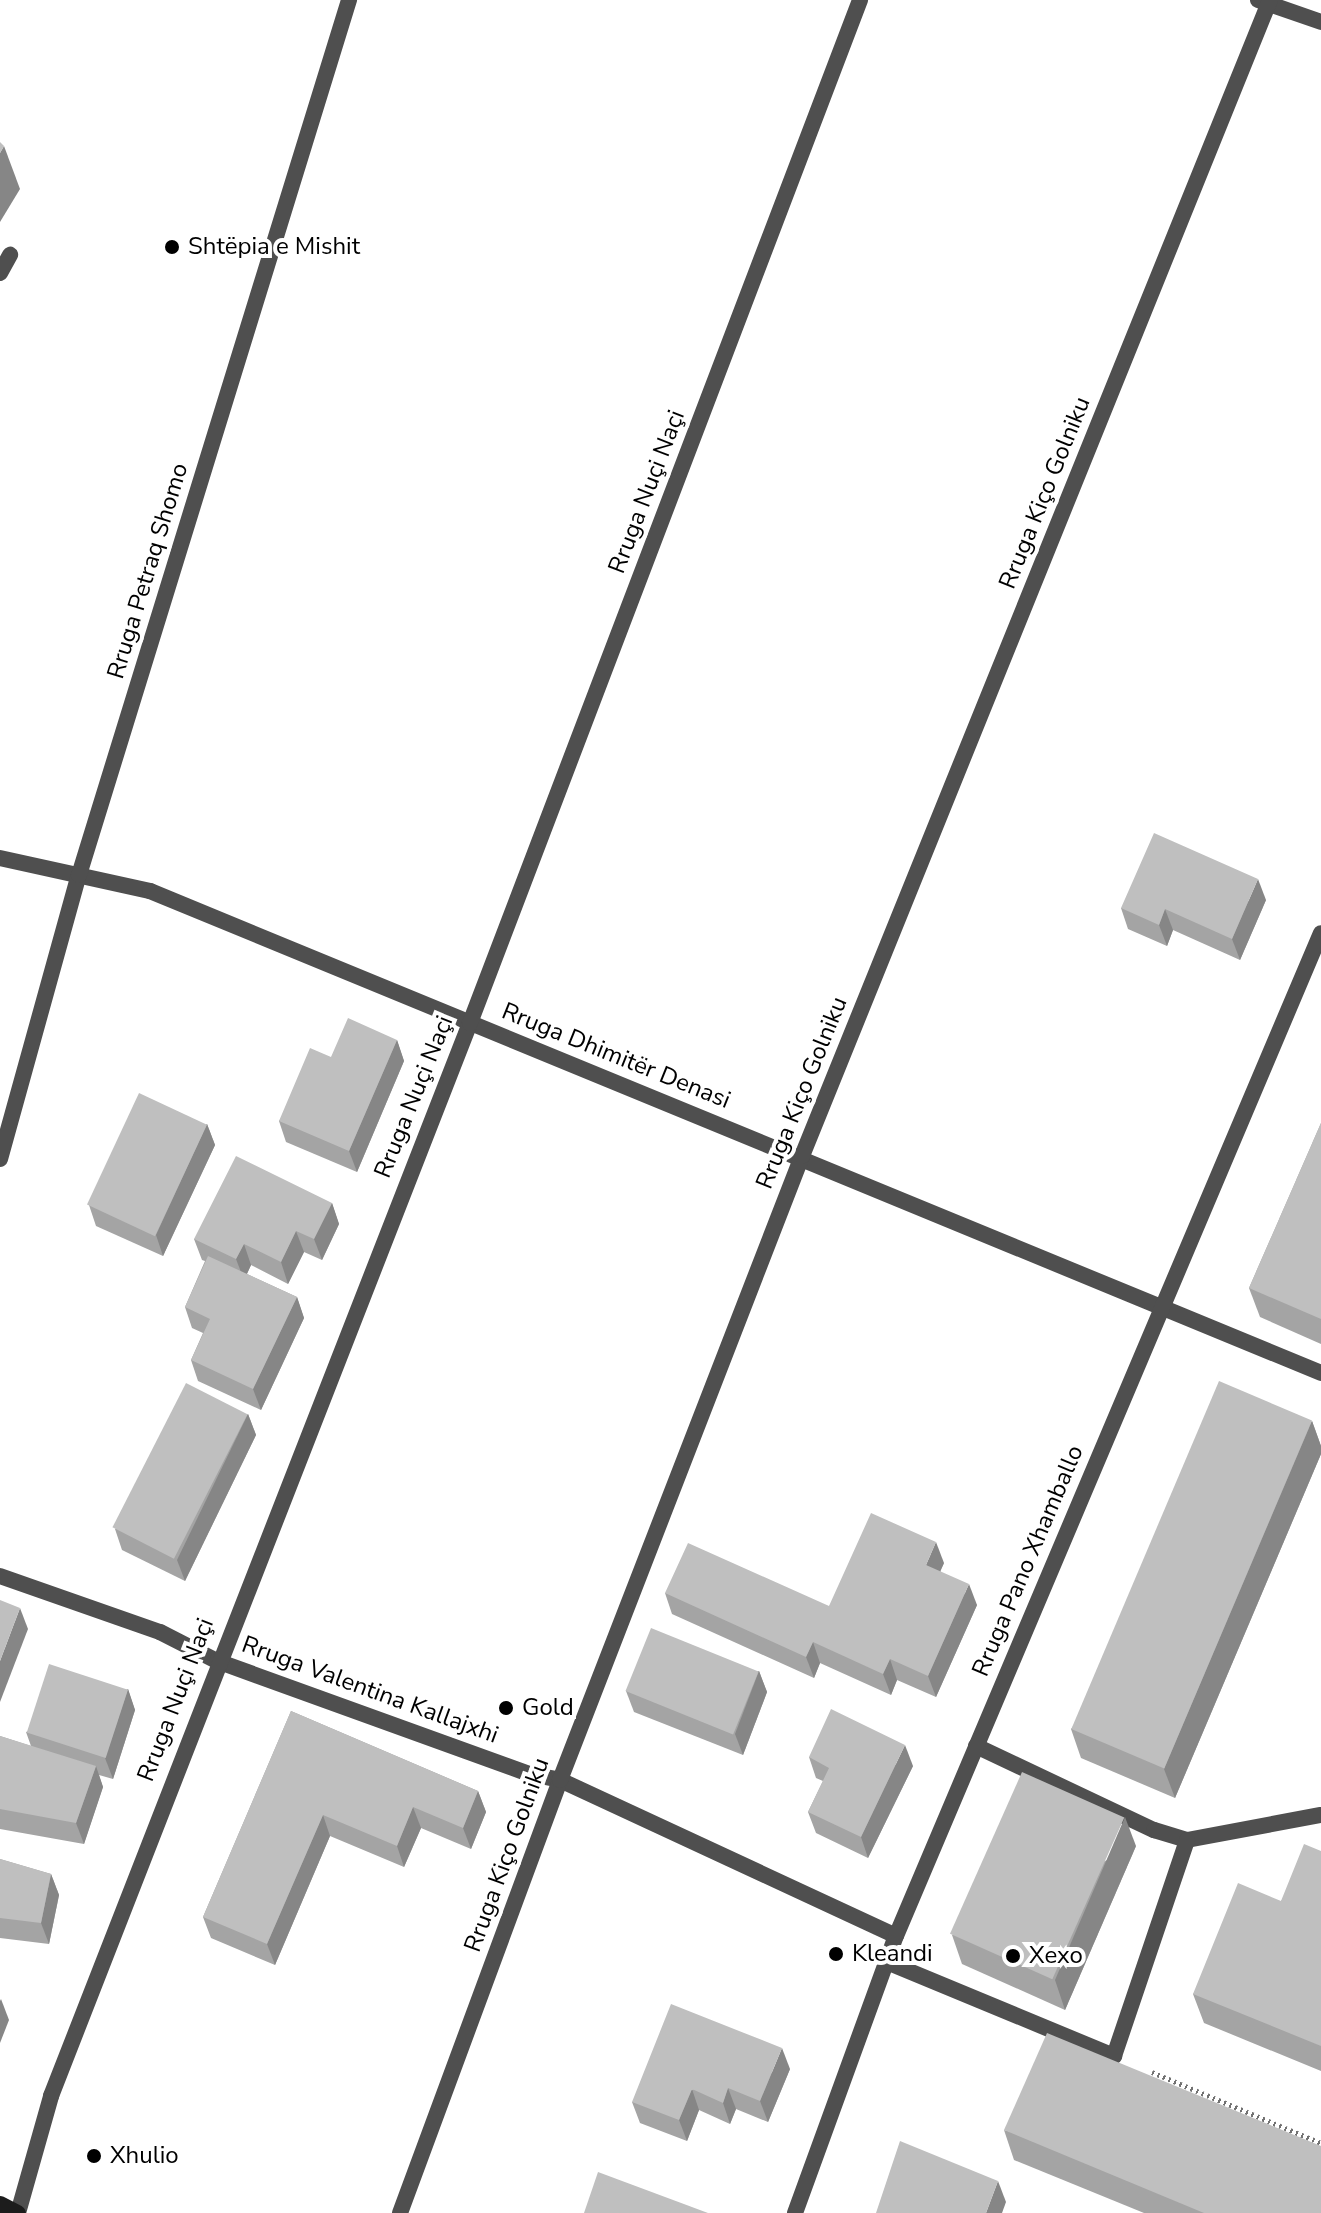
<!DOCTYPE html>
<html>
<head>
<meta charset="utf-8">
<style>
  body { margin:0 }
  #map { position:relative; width:1321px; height:2213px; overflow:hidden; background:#fff; font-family:"Nunito Sans",sans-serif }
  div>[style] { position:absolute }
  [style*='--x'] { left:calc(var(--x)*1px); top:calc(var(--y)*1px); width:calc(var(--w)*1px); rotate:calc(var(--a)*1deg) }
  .path>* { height:5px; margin-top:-2.5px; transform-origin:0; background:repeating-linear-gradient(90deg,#717171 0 2px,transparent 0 6px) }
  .lane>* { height:16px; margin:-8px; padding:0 8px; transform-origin:8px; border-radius:8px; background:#4f4f4f }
  .street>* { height:16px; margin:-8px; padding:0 8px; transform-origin:8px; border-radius:8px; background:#4f4f4f }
  .secondary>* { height:16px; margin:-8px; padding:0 8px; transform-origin:8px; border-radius:8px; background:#1c1c1c }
  .wall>* { inset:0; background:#a4a4a4 }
  .shaded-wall>* { inset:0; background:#868686 }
  .building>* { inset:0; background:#bfbfbf; transform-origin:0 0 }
  .dots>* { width:22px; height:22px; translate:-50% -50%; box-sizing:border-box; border:4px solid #fff; border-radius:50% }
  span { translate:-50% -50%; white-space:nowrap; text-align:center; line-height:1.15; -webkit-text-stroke:8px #fff; paint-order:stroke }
  .poi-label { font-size:24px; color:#000 }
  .left { translate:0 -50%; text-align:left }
  .street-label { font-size:24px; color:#000 }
</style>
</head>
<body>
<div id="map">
  <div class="path">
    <i style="--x:1152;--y:2072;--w:183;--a:22.8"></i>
  </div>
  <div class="lane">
    <i style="--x:1161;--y:1307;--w:173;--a:22.4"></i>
    <i style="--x:976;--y:1746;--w:197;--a:25.3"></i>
    <i style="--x:1154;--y:1830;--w:34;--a:17"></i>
    <i style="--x:1187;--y:1840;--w:136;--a:-10.6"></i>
    <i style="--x:887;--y:1962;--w:246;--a:22.5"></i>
    <i style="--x:1114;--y:2056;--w:228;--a:-71.3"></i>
  </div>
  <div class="street">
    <i style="--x:1258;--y:0;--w:67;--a:19.2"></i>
    <i style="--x:0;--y:273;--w:21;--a:-61"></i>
    <i style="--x:0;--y:858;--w:154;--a:12.4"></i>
    <i style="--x:150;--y:891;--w:1093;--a:22.37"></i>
    <i style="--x:0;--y:1159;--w:295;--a:-74.5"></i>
    <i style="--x:79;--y:875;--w:916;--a:-72.85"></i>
    <i style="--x:0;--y:1576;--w:170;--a:19.3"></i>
    <i style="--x:160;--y:1632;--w:64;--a:27"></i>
    <i style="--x:217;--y:1661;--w:333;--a:19.9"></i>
    <i style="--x:530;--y:1774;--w:31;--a:11"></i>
    <i style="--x:560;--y:1780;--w:370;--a:24.9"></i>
    <i style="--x:18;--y:2213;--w:122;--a:-74.2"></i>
    <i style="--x:51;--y:2096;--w:1152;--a:-68.67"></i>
    <i style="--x:470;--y:1023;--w:1095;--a:-69.13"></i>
    <i style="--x:400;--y:2213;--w:462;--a:-69.7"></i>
    <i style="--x:560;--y:1780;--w:669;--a:-68.8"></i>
    <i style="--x:802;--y:1156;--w:1247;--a:-67.96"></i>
    <i style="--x:795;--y:2213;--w:295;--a:-70"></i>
    <i style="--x:896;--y:1936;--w:1089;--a:-67.04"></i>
  </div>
  <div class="secondary">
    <i style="--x:0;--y:2204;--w:20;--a:27"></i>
  </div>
  <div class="wall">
    <i style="clip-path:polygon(1266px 900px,1240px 960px,1173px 930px,1167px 946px,1128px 929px,1121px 908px)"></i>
    <i style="clip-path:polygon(397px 1040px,404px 1061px,357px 1172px,286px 1142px,279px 1121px,331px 1057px)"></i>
    <i style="clip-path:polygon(1321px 1123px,1321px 1344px,1260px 1317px,1249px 1288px)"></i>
    <i style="clip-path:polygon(207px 1124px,215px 1145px,163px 1256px,96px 1226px,89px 1205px)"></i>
    <i style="clip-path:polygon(332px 1203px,339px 1224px,322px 1260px,304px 1252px,288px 1284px,251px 1265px,247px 1274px,297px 1297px,304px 1318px,261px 1410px,198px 1381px,191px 1360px,203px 1333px,192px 1328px,185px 1307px,205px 1261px,202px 1260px,194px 1239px)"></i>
    <i style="clip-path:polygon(248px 1414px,256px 1435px,185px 1581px,122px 1550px,115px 1529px)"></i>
    <i style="clip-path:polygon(1312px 1421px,1321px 1446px,1321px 1454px,1175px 1798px,1081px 1758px,1071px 1729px)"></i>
    <i style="clip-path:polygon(944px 1563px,940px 1571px,977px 1605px,936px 1697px,897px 1680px,891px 1695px,820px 1663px,814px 1678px,672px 1614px,665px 1593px,829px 1606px)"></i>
    <i style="clip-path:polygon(759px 1671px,767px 1692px,743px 1755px,634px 1712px,626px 1691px)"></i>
    <i style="clip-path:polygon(128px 1689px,135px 1710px,113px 1779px,99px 1775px,103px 1787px,84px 1844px,0 1829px,0 1736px,31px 1746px,26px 1732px)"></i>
    <i style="clip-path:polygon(291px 1711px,478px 1791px,486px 1812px,471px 1849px,421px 1828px,404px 1867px,330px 1836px,275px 1965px,211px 1938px,203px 1917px)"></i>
    <i style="clip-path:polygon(809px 1757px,913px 1766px,868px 1858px,816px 1833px,808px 1812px,823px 1781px,816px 1778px)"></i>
    <i style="clip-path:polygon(1136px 1846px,1065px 2010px,962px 1964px,952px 1935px)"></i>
    <i style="clip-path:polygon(1321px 1851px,1321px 2071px,1204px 2023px,1193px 1994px,1281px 1901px)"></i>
    <i style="clip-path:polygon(0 1859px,51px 1874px,59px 1895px,49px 1944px,0 1938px)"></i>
    <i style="clip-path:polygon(790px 2069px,768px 2122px,736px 2109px,730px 2124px,699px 2110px,687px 2141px,640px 2123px,632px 2102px)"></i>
    <i style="clip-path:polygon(1004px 2130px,1321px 2213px,1144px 2213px,1014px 2160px)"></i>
  </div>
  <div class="shaded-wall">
    <i style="clip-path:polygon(4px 146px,20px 189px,0 222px,0 153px)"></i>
    <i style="clip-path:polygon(1258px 879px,1266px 900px,1240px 960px,1232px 939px)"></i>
    <i style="clip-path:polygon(1165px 909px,1173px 930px,1167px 946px,1159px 925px)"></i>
    <i style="clip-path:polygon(397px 1040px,404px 1061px,357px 1172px,349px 1151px)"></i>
    <i style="clip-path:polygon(207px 1124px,215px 1145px,163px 1256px,156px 1235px)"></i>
    <i style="clip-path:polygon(332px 1203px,339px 1224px,322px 1260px,314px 1239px)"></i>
    <i style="clip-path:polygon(296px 1231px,304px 1252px,288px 1284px,281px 1262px)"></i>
    <i style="clip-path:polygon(244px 1244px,251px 1265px,244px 1280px,236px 1259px)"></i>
    <i style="clip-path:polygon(297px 1297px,304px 1318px,261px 1410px,253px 1389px)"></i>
    <i style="clip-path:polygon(248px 1414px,256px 1435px,185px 1581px,177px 1560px)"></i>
    <i style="clip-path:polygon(1312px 1421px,1321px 1446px,1321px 1454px,1175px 1798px,1164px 1769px)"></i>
    <i style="clip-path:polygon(936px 1542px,944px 1563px,934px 1586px,926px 1565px)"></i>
    <i style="clip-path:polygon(969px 1584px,977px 1605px,936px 1697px,928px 1676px)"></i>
    <i style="clip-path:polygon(20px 1608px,28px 1629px,0 1702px,0 1661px)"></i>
    <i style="clip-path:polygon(813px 1642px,820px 1663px,814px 1678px,806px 1657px)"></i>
    <i style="clip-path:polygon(890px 1659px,897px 1680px,891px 1695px,883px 1674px)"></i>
    <i style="clip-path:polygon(759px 1671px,767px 1692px,743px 1755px,735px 1734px)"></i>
    <i style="clip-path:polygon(128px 1689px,135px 1710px,113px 1779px,105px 1758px)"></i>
    <i style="clip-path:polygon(905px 1745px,913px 1766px,868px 1858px,861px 1837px)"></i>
    <i style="clip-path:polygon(96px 1766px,103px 1787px,84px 1844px,76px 1823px)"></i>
    <i style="clip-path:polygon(478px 1791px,486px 1812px,471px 1849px,463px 1828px)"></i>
    <i style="clip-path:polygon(413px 1807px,421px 1828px,404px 1867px,397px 1846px)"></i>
    <i style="clip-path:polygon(323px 1815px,330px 1836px,275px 1965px,267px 1944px)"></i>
    <i style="clip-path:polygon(1125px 1817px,1136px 1846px,1065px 2010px,1055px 1980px)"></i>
    <i style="clip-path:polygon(51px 1874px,59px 1895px,49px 1944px,41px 1923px)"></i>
    <i style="clip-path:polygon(1px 1999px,9px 2020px,0 2043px,0 2001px)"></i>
    <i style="clip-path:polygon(782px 2048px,790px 2069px,768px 2122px,760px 2101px)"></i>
    <i style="clip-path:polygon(728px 2088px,736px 2109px,730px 2124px,723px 2103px)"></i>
    <i style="clip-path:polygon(692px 2089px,699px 2110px,687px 2141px,679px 2120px)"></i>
    <i style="clip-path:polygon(998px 2181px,1006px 2202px,1002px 2213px,986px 2213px)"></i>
  </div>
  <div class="building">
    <i style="clip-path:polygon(0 142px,4px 146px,0 153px)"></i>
    <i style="clip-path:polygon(1154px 833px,1258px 879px,1232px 939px,1165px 909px,1159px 925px,1121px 908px)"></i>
    <i style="clip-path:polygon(348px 1018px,397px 1040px,349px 1151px,279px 1121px,310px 1048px,331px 1057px)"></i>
    <i style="left:139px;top:1093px;width:75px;height:123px;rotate:25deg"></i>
    <i style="clip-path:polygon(1321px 1123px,1321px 1319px,1249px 1288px)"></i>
    <i style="clip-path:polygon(236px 1156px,332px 1203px,314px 1239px,296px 1231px,281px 1262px,244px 1244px,236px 1259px,194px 1239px)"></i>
    <i style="clip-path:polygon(208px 1256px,297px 1297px,253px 1389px,191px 1360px,210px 1319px,185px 1307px)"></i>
    <i style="left:1219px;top:1381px;width:101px;height:378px;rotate:23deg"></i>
    <i style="left:186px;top:1383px;width:69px;height:162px;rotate:27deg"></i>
    <i style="clip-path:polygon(871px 1513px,936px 1542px,926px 1565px,969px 1584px,928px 1676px,890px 1659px,883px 1674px,813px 1642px,806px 1657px,665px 1593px,688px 1543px,829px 1606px)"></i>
    <i style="clip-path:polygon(0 1600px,20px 1608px,0 1661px)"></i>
    <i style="left:651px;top:1628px;width:116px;height:68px;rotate:22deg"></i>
    <i style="left:49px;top:1664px;width:83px;height:72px;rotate:18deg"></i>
    <i style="clip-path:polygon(831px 1709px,905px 1745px,861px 1837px,808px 1812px,829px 1768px,809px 1757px)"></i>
    <i style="clip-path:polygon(291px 1711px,478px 1791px,463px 1828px,413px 1807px,397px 1846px,323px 1815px,267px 1944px,203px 1917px)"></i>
    <i style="clip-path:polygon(0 1736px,96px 1766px,76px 1823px,0 1809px)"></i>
    <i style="left:1022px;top:1772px;width:112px;height:177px;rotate:24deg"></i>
    <i style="clip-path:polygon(1304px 1844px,1321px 1851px,1321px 2046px,1193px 1994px,1238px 1883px,1281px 1901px)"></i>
    <i style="clip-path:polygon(0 1859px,51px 1874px,41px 1923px,0 1918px)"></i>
    <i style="clip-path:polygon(671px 2004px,782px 2048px,760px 2101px,728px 2088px,723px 2103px,692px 2089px,679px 2120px,632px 2102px)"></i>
    <i style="clip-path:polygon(1047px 2033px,1321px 2146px,1321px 2213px,1204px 2213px,1004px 2130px)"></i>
    <i style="clip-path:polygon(900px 2141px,998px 2181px,986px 2213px,876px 2213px)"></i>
    <i style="clip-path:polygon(598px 2172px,708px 2213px,584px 2213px)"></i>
  </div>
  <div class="dots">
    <i style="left:172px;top:247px;background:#000"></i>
    <i style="left:506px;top:1708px;background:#000"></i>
    <i style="left:836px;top:1954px;background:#000"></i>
    <i style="left:1013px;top:1956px;background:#000"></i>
    <i style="left:94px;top:2156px;background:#000"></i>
  </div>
  <div class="poi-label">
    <span class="left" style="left:188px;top:247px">Shtëpia e Mishit</span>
    <span class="left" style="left:522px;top:1708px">Gold</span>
    <span class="left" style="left:852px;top:1954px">Kleandi</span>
    <span class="left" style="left:1029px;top:1956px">Xexo</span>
    <span class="left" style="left:110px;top:2156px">Xhulio</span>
  </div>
  <div class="street-label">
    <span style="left:647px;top:492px;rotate:-69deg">Rruga Nuçi Naçi</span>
    <span style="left:1045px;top:493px;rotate:-68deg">Rruga Kiço Golniku</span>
    <span style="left:148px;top:571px;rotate:-73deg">Rruga Petraq Shomo</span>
    <span style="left:616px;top:1056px;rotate:22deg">Rruga Dhimitër Denasi</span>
    <span style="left:802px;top:1093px;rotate:-68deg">Rruga Kiço Golniku</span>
    <span style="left:414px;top:1097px;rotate:-68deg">Rruga Nuçi Naçi</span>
    <span style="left:1028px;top:1561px;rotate:-67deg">Rruga Pano Xhamballo</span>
    <span style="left:370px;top:1690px;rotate:20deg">Rruga Valentina Kallajxhi</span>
    <span style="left:176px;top:1700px;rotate:-69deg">Rruga Nuçi Naçi</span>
    <span style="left:507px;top:1855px;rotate:-70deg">Rruga Kiço Golniku</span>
  </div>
</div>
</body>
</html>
